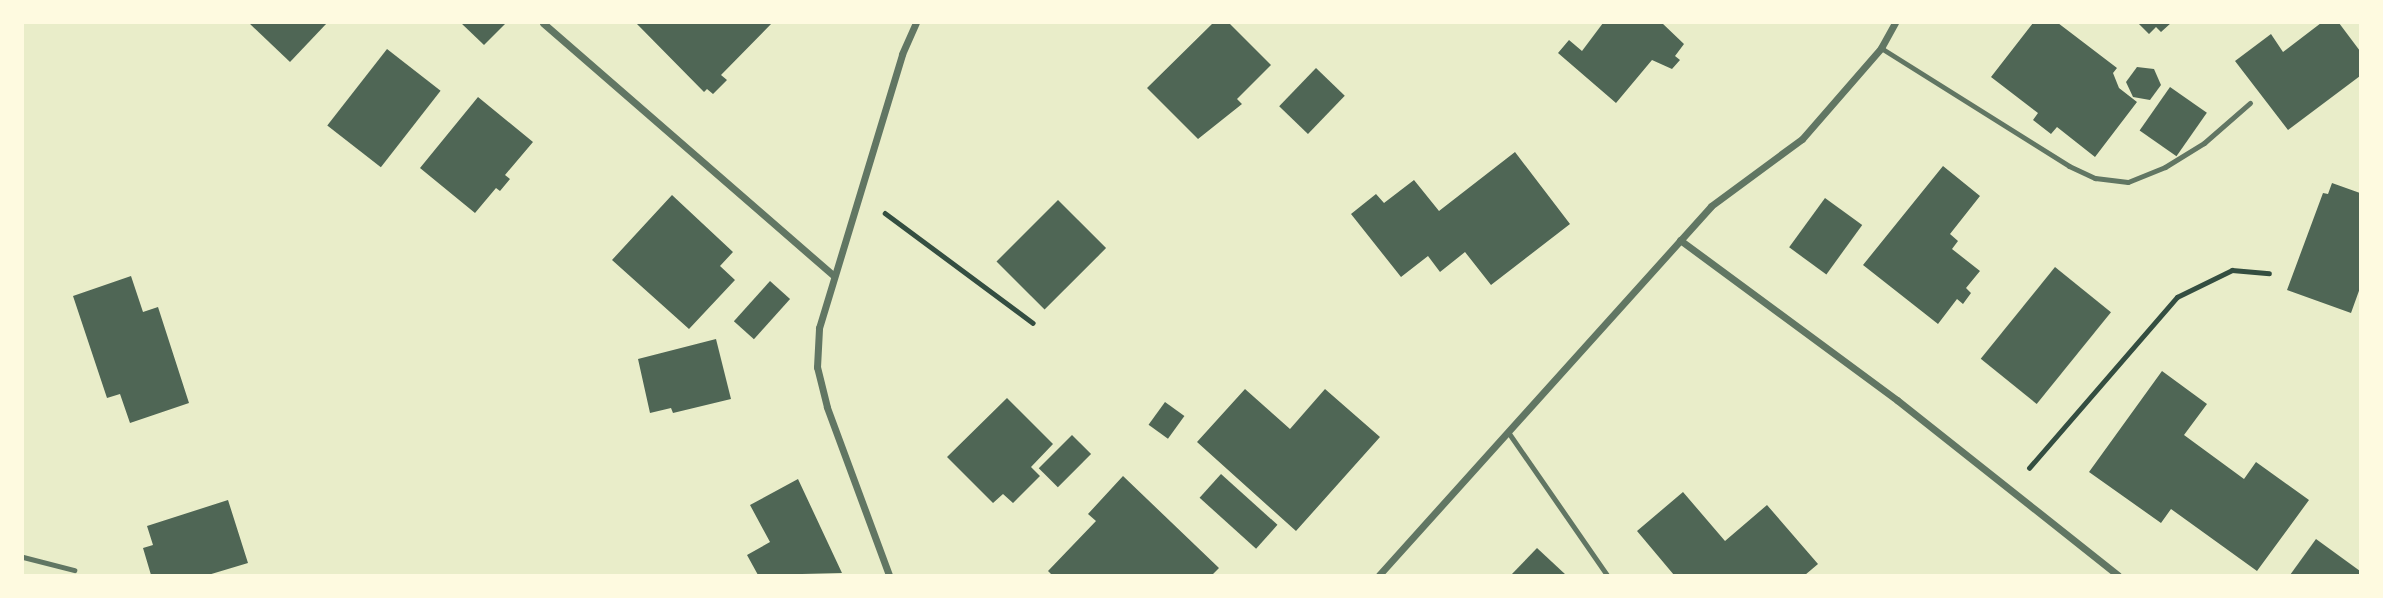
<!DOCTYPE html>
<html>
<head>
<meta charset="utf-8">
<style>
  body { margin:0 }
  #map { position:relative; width:2383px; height:598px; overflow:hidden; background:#e9edc9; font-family:Signika,sans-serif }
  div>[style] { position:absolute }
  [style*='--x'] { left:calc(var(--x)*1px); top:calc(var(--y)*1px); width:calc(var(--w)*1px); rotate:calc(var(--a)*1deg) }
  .building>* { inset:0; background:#4f6655; transform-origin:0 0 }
  .path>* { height:4.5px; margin:-2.25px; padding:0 2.25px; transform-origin:2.25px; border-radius:2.25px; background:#344e41 }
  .service>* { height:5px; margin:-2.5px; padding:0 2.5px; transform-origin:2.5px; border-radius:2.5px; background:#617663 }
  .minor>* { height:7px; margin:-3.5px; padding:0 3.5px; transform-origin:3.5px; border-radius:3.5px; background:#617663 }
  span { translate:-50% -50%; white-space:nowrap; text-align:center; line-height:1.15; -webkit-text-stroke:5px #fefae0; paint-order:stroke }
  .frame { position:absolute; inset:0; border:24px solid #fefae0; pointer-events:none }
</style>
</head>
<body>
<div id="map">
  <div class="building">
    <i style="clip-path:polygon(249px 23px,327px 23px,290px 62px)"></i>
    <i style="clip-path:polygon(461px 23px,506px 23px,484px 45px)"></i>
    <i style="clip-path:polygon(636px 23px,772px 23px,721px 75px,727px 80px,713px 94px,707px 89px,704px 92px)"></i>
    <i style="clip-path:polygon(1213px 23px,1229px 23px,1271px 65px,1237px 99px,1242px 104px,1198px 139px,1147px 88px)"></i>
    <i style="clip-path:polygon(1603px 23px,1662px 23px,1684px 44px,1675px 56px,1680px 60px,1672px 69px,1652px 60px,1616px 103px,1558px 53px,1569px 40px,1582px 51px)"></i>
    <i style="clip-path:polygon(2033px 23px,2058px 23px,2117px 68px,2113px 73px,2119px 88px,2137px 102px,2095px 157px,2057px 127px,2051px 134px,2033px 120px,2038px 113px,1991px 77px)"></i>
    <i style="clip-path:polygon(2138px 23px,2171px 23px,2161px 32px,2156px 27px,2149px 34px)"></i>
    <i style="clip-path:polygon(2321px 23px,2339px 23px,2360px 51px,2360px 76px,2288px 130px,2235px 61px,2271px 34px,2283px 52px)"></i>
    <i style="left:387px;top:49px;width:68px;height:97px;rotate:38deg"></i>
    <i style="clip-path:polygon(2137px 67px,2154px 69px,2161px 85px,2150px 100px,2133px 97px,2126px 82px)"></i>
    <i style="left:1316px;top:68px;width:40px;height:53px;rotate:44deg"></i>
    <i style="left:2170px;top:87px;width:45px;height:53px;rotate:35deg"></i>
    <i style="clip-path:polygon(478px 97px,533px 142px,505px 175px,510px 179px,500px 191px,496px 188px,475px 213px,420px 168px)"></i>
    <i style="clip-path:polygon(1515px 152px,1570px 224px,1491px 285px,1465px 252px,1440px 272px,1428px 256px,1401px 277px,1351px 214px,1376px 194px,1384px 203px,1414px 180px,1439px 211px)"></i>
    <i style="clip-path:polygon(1943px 166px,1980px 196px,1950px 234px,1958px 241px,1952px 249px,1980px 271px,1966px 288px,1971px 293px,1963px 304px,1957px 299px,1938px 324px,1863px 265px)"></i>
    <i style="clip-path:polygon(2332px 183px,2360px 193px,2360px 288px,2351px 313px,2287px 290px,2323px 193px,2328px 194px)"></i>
    <i style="clip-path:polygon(672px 195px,733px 252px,720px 266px,735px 280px,689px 329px,612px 260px)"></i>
    <i style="left:1825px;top:198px;width:46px;height:61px;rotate:36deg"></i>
    <i style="left:1058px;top:200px;width:68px;height:87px;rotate:45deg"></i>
    <i style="left:2055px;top:267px;width:72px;height:118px;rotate:39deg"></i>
    <i style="clip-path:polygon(131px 276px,143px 312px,158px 307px,189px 403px,130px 423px,120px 394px,107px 398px,73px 296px)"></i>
    <i style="left:770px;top:281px;width:27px;height:54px;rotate:42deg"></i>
    <i style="clip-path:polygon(716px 339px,731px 399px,673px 413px,671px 408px,650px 413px,638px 359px)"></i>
    <i style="clip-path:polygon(2162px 371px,2207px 404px,2184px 435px,2244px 479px,2256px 462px,2309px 500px,2257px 571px,2171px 509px,2161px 523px,2089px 472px)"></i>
    <i style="clip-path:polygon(1245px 389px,1290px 429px,1325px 389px,1380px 437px,1296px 531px,1197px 442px)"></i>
    <i style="clip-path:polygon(1007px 398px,1053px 444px,1031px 467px,1040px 476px,1013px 503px,1003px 494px,993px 503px,947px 457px)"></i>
    <i style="left:1165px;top:402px;width:24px;height:28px;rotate:36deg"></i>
    <i style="left:1072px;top:435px;width:27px;height:47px;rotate:45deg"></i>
    <i style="left:1221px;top:474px;width:76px;height:32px;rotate:42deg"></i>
    <i style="clip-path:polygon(1123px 476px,1219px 568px,1212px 575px,1052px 575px,1048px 571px,1096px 521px,1088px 514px)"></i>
    <i style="clip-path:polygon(798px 479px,842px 573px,758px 575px,747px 555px,770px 542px,750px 505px)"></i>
    <i style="clip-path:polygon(1683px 492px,1725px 541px,1767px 505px,1818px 564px,1805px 575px,1674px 575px,1637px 531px)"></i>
    <i style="clip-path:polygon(228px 500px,248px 563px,208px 575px,151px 575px,143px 548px,153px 545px,147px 526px)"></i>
    <i style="clip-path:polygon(2316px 539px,2360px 571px,2360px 575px,2290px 575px)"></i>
    <i style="clip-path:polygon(1537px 548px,1566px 575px,1511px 575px)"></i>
  </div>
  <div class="path">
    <i style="--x:885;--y:213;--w:184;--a:36.6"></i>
    <i style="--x:2029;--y:468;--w:226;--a:-49.1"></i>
    <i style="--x:2177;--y:297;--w:61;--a:-26.1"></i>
    <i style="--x:2232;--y:270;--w:37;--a:5"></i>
  </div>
  <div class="service">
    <i style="--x:1881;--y:48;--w:222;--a:32.1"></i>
    <i style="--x:2069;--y:166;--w:29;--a:25"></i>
    <i style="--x:2095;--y:178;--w:33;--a:7"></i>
    <i style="--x:2128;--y:182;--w:40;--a:-22"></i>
    <i style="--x:2165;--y:167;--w:46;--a:-31.6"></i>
    <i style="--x:2204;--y:143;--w:61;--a:-41"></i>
    <i style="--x:1508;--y:432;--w:174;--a:55.3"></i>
    <i style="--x:23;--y:557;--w:53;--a:14.3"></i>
  </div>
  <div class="minor">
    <i style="--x:543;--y:23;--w:384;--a:41"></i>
    <i style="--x:1680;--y:240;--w:270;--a:36.4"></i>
    <i style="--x:1897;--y:400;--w:282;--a:38.4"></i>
    <i style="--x:889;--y:575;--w:179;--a:-110.3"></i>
    <i style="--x:827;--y:407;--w:41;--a:-104"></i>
    <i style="--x:817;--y:367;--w:39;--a:-87"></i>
    <i style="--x:819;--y:328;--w:286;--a:-73.1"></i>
    <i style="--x:902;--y:54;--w:34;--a:-66"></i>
    <i style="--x:1379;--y:575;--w:496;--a:-48"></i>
    <i style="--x:1711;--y:206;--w:113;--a:-36.4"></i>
    <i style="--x:1802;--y:139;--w:121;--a:-49"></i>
    <i style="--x:1881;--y:48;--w:29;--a:-61"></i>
  </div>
  <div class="frame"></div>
</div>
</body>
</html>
